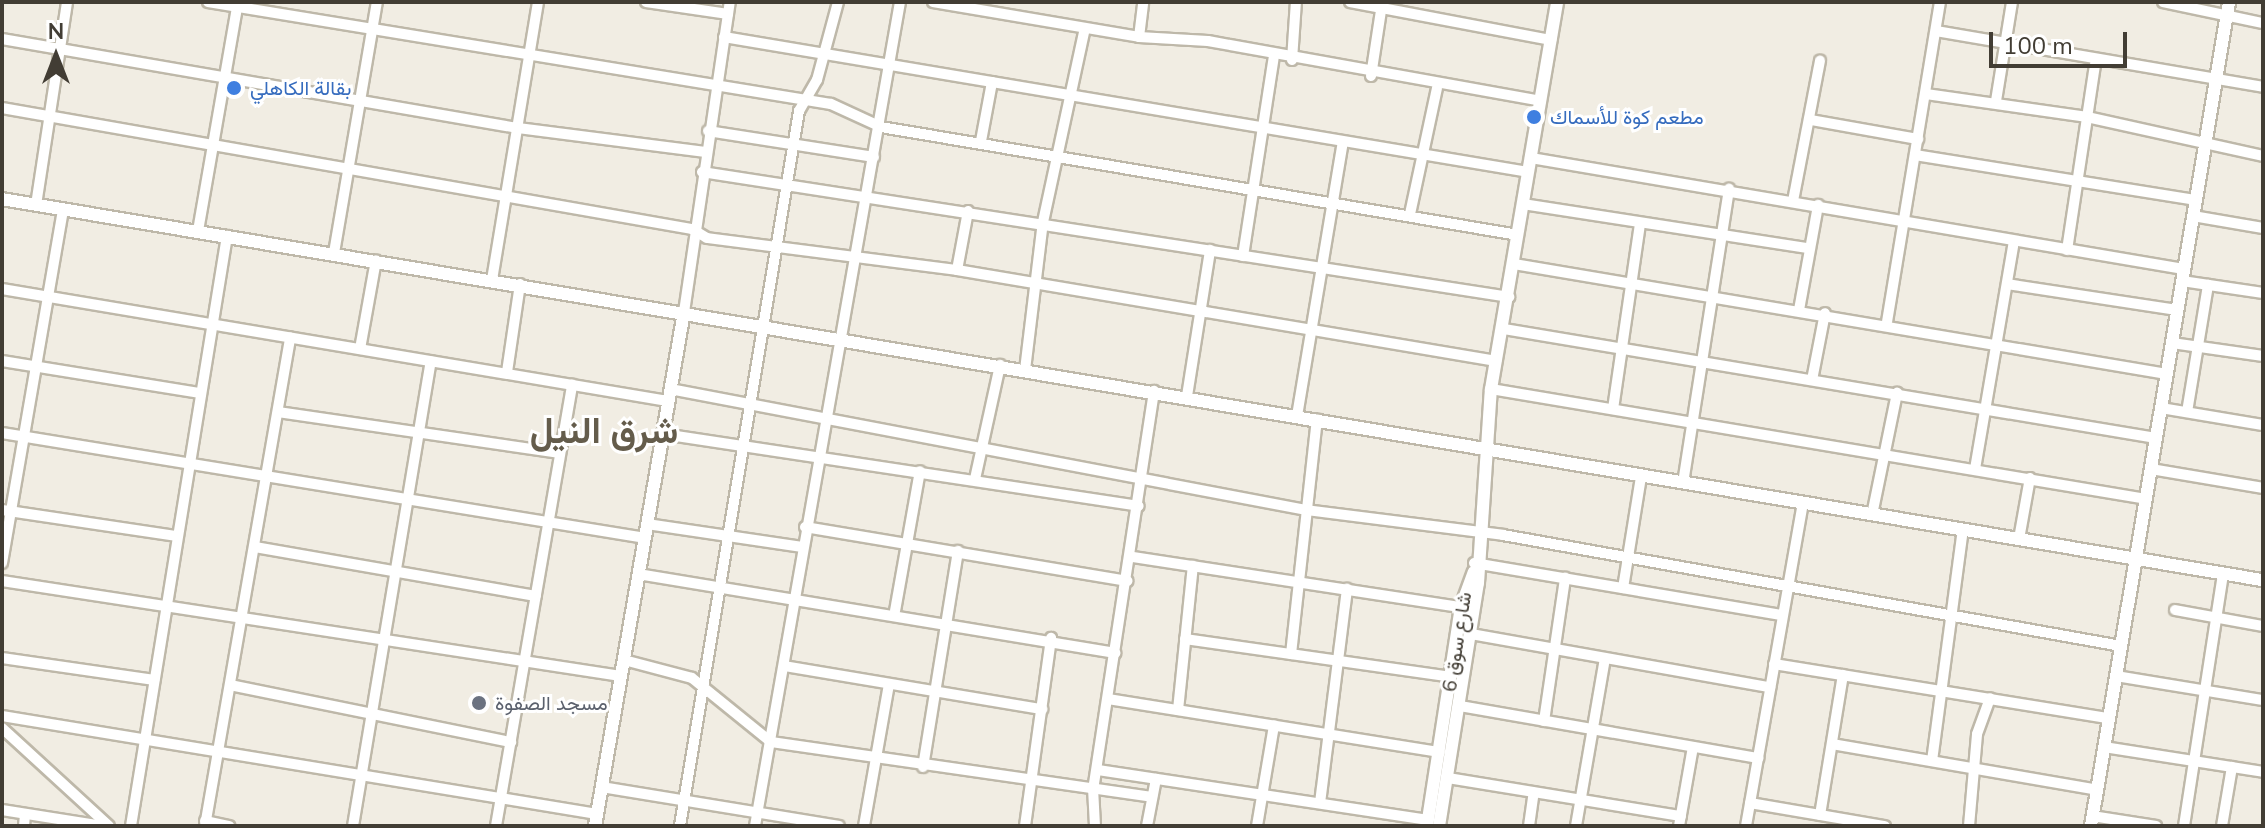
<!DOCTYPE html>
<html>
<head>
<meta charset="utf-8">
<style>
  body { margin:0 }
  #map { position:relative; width:2265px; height:828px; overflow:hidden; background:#f1ede3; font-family:"Nunito Sans",Vazirmatn,sans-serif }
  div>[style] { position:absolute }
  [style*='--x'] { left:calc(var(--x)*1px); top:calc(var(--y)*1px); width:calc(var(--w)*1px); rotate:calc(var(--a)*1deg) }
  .roads { filter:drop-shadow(2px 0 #beb8a9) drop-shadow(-2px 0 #beb8a9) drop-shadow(0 2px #beb8a9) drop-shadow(0 -2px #beb8a9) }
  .minor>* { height:10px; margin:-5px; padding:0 5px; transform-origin:5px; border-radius:5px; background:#fff }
  .tertiary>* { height:12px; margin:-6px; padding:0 6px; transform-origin:6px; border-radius:6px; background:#fff }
  .dots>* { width:22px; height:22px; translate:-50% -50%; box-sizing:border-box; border:4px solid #fff; border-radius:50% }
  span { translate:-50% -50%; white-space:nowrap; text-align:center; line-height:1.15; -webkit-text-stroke:6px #fff; paint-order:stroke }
  .shop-label { font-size:20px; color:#366cbe }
  .left { translate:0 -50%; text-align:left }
  .street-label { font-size:20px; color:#423d34 }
  .worship-label { font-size:20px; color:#5b616d }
  .town-label { font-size:36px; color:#645c4b; font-weight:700 }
  .frame { position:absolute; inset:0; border:4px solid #423d34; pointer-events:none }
  .north { position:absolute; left:16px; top:16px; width:80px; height:80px; -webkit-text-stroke:6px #fff; paint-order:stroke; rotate:0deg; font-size:22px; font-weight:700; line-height:32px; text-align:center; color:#423d34 }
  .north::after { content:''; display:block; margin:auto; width:28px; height:36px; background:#423d34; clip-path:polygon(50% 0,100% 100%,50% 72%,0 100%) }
  .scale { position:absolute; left:1989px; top:32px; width:138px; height:36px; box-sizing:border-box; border:4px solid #423d34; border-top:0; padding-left:10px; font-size:24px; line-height:28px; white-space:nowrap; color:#423d34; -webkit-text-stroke:6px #fff; paint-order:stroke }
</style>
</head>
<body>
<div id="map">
  <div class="roads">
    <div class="minor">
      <i style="--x:208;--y:2;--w:631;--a:9.3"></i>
      <i style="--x:831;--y:104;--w:55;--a:24.7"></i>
      <i style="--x:881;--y:127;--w:646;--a:9.62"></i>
      <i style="--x:646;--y:2;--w:83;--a:8.3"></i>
      <i style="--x:933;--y:2;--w:209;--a:9.6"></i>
      <i style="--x:1139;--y:37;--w:69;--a:3.3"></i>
      <i style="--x:1208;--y:41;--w:337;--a:10.2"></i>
      <i style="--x:1350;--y:2;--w:205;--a:10.7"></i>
      <i style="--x:2163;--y:2;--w:102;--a:11.9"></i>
      <i style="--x:1936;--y:31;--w:332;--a:9.7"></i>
      <i style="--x:724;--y:37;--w:815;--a:9.53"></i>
      <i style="--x:1139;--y:37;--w:35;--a:-83"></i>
      <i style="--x:2;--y:39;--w:524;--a:9.79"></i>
      <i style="--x:518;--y:128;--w:189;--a:7.3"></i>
      <i style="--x:1292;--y:60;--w:58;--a:-86.1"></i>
      <i style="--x:1371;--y:76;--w:73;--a:-81.3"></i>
      <i style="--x:1926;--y:94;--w:163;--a:8.1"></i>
      <i style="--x:2087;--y:117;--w:180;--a:12.5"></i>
      <i style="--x:1996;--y:101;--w:100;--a:-80.8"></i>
      <i style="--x:2;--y:108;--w:701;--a:9.95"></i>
      <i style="--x:692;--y:229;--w:17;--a:31"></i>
      <i style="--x:707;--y:238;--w:252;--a:7.3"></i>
      <i style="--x:957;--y:270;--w:547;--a:9.58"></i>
      <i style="--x:1811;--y:120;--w:109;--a:10.1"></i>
      <i style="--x:708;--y:131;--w:168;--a:8.9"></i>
      <i style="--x:981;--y:141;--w:60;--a:-79.4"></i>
      <i style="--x:1915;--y:155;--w:285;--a:9.1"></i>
      <i style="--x:1531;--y:158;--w:662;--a:9.65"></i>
      <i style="--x:702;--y:172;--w:817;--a:8.8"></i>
      <i style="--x:1793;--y:201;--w:143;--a:-79.1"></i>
      <i style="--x:1523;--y:204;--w:288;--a:8.8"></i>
      <i style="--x:36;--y:205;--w:205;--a:-81.3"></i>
      <i style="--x:1410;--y:214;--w:129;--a:-77.9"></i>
      <i style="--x:2193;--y:216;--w:71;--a:9.7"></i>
      <i style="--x:198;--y:231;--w:232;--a:-80.1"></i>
      <i style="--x:2067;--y:250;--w:193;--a:-81.4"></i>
      <i style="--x:334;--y:253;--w:255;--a:-80.3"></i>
      <i style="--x:1243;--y:256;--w:202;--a:-81.2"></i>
      <i style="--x:1514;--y:264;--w:662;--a:9.56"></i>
      <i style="--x:957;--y:270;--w:60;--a:-79.4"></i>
      <i style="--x:492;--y:280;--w:282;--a:-80.6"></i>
      <i style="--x:2182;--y:281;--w:82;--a:8.4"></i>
      <i style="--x:2007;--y:284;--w:172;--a:8.7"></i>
      <i style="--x:2;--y:289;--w:675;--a:9.55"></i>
      <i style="--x:1799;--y:310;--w:107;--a:-79.7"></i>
      <i style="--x:684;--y:312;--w:313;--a:-81.6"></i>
      <i style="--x:1887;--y:322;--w:324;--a:-80.6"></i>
      <i style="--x:1504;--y:329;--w:661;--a:9.49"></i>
      <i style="--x:2172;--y:343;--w:92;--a:8.1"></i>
      <i style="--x:360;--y:349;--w:90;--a:-79.8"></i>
      <i style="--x:2;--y:361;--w:201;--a:9.2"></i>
      <i style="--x:1025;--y:370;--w:149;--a:-83.1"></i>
      <i style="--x:1043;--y:222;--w:198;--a:-77.8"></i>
      <i style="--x:507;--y:372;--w:89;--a:-81.6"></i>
      <i style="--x:1812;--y:380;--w:68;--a:-79"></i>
      <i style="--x:670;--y:389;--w:647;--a:10.77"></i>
      <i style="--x:1306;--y:510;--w:199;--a:7.2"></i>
      <i style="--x:1503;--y:535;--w:628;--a:10.18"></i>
      <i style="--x:1491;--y:389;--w:664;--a:9.53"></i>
      <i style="--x:1187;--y:396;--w:148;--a:-81"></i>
      <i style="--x:2161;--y:408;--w:103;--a:9.5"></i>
      <i style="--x:1613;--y:409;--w:188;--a:-81.7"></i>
      <i style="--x:278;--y:412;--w:285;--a:8.3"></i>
      <i style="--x:2187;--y:412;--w:129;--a:-80.6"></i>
      <i style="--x:1297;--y:416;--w:278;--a:-80.5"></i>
      <i style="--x:2;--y:433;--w:652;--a:9.27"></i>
      <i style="--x:663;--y:434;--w:481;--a:8.6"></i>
      <i style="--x:1975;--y:469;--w:230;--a:-80.3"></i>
      <i style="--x:2151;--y:469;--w:114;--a:9.6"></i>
      <i style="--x:975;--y:479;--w:117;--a:-77.6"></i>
      <i style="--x:1683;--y:483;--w:298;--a:-81.1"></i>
      <i style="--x:2;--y:510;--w:177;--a:8.5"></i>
      <i style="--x:1872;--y:515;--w:125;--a:-78.4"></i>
      <i style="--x:647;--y:524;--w:157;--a:8.4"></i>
      <i style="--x:805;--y:527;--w:327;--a:9.5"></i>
      <i style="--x:2019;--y:539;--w:62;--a:-79.8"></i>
      <i style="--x:255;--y:547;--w:285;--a:9.9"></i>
      <i style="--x:1133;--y:557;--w:332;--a:8.7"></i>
      <i style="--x:2;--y:563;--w:358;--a:-80.2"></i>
      <i style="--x:1474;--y:563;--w:313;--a:9.6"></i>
      <i style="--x:638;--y:574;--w:484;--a:9.4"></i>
      <i style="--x:2;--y:581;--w:626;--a:8.73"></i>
      <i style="--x:1623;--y:588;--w:112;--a:-80.8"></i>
      <i style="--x:2175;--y:610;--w:89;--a:10.3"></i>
      <i style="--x:895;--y:611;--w:142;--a:-79.9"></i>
      <i style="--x:1471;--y:634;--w:304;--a:10.1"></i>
      <i style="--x:1185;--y:639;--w:269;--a:8.1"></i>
      <i style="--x:1291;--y:654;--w:236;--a:-83.7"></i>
      <i style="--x:2;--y:658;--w:154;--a:8.2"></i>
      <i style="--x:624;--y:660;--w:70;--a:14.8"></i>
      <i style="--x:692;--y:678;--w:102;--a:39"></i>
      <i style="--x:771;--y:742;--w:385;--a:8.2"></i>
      <i style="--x:1774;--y:664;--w:339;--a:9.2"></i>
      <i style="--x:784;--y:666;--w:262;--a:9.5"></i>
      <i style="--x:2116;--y:676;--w:149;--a:9.3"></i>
      <i style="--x:230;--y:685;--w:287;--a:11.5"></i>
      <i style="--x:1108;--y:699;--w:336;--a:9.1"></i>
      <i style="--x:1460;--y:706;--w:303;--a:9.9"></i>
      <i style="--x:1178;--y:710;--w:145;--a:-84.1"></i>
      <i style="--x:2;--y:716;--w:603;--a:9.35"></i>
      <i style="--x:1544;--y:721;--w:145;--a:-81.6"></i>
      <i style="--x:2;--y:728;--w:145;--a:42.5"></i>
      <i style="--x:1832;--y:744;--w:269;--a:9.8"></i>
      <i style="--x:2104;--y:747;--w:161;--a:8.9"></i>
      <i style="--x:1932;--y:761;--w:233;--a:-82.4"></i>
      <i style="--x:923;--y:767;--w:219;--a:-80.8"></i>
      <i style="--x:1098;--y:770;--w:334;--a:8.6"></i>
      <i style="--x:1448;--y:778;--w:236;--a:9.3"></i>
      <i style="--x:602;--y:787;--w:240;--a:9.3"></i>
      <i style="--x:1320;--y:803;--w:216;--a:-82.8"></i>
      <i style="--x:1750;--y:803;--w:137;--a:9.7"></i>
      <i style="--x:2;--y:810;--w:102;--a:9"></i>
      <i style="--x:1820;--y:815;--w:142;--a:-80.7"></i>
      <i style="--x:2092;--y:816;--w:65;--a:8.9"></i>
      <i style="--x:205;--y:821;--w:25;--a:12"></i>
      <i style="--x:24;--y:826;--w:12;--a:-85"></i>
      <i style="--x:131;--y:826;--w:598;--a:-80.76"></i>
      <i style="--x:205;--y:826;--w:496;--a:-80.1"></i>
      <i style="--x:353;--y:826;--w:471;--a:-80.5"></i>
      <i style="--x:496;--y:826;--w:448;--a:-80.2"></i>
      <i style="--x:680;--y:826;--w:725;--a:-80.55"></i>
      <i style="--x:799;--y:111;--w:36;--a:-60"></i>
      <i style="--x:817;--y:80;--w:81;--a:-74.9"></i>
      <i style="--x:755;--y:826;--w:837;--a:-80.02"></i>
      <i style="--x:864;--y:826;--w:144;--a:-80"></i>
      <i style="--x:1025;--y:826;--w:190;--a:-82.1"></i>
      <i style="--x:1095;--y:826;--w:36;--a:-93"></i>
      <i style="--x:1093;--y:790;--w:404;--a:-81.3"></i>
      <i style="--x:1147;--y:826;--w:48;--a:-79.2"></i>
      <i style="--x:1257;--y:826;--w:102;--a:-80.4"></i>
      <i style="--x:1529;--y:826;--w:34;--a:-82"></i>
      <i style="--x:1576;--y:826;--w:170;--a:-80.2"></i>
      <i style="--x:1679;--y:826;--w:80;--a:-80"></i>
      <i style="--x:1746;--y:826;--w:328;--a:-80"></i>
      <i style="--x:1969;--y:826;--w:92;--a:-85"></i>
      <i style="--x:1977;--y:734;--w:38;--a:-70"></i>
      <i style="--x:2184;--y:826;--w:256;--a:-81.2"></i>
      <i style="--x:2222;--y:826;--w:60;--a:-80.4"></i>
    </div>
    <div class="tertiary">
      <i style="--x:2;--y:199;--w:2293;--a:9.57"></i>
      <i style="--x:595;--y:826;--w:522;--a:-80.18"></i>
      <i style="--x:1427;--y:826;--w:222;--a:-81.2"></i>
      <i style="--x:1461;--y:607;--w:37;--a:-70"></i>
      <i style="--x:1439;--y:826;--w:246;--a:-80.9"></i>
      <i style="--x:1478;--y:583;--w:194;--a:-86.2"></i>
      <i style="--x:1491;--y:389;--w:393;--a:-80.3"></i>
      <i style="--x:2091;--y:826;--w:835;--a:-80.49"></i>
    </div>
  </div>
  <div class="dots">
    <i style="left:234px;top:88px;background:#3f7fe0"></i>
    <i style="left:1534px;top:117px;background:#3f7fe0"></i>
    <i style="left:479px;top:703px;background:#6b7280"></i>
  </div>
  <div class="shop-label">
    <span class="left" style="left:250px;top:88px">بقالة الكاهلي</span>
    <span class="left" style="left:1550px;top:117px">مطعم كوة للأسماك</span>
  </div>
  <div class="street-label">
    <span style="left:1457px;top:642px;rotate:-81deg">شارع سوق 6</span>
  </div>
  <div class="worship-label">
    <span class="left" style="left:495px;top:703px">مسجد الصفوة</span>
  </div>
  <div class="town-label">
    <span style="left:604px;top:432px">شرق النيل</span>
  </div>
  <div class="frame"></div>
  <div class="north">N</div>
  <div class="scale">100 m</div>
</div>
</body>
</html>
